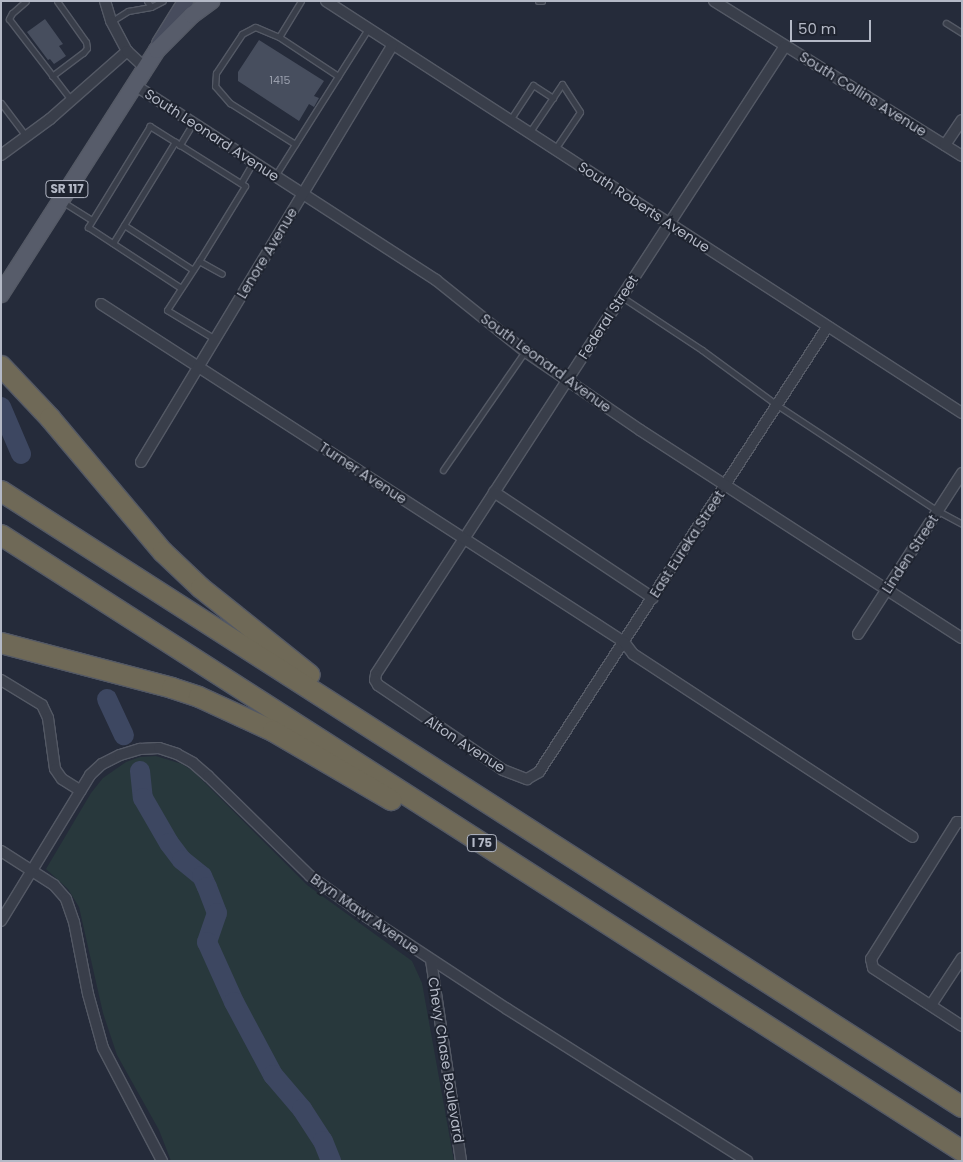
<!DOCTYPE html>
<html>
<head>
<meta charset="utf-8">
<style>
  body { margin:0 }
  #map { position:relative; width:963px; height:1162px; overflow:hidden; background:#252b3a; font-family:Poppins,sans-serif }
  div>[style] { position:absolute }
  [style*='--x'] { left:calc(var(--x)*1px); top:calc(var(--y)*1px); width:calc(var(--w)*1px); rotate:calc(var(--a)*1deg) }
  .green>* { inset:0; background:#28383c }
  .river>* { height:20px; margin:-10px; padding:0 10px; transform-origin:10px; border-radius:10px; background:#3d4761 }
  .building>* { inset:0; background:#474e5e }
  .roads { filter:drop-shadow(1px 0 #545965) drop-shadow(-1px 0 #545965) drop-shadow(0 1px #545965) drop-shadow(0 -1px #545965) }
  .lane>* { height:5px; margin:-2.5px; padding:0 2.5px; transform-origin:2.5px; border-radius:2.5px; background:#393e4a }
  .street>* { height:10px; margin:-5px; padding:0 5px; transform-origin:5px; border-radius:5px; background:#393e4a }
  .secondary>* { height:15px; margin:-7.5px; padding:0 7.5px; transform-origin:7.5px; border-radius:7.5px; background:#474c5d }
  .primary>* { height:16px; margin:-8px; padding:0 8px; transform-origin:8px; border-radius:8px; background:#575c6a }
  .highway>* { height:20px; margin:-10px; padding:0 10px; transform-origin:10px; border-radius:10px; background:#6f6957 }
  span { translate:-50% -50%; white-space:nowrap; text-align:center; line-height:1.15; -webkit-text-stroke:4px #1e232f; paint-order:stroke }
  .number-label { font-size:11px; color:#999eac }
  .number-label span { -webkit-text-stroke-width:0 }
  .shield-label span { padding:1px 4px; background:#1e232f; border:1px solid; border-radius:4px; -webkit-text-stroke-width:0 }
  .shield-label { font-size:12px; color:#b4b9c6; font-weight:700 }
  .street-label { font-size:14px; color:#b4b9c6 }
  .frame { position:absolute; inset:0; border:2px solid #b4b9c6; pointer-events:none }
  .scale { position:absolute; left:790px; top:20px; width:81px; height:22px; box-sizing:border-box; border:2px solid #b4b9c6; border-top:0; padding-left:6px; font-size:15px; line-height:18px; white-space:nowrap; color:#b4b9c6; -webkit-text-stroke:4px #1e232f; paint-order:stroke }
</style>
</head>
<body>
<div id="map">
  <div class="green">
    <i style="clip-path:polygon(156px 756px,182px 764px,193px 771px,307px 885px,412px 961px,422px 983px,454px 1161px,171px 1161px,159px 1130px,117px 1055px,103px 1013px,79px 907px,68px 889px,46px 869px,91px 793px,103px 778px,126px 762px,140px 757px)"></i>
  </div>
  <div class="river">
    <i style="--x:1;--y:407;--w:51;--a:66.9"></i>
    <i style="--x:107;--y:699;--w:40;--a:65"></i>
    <i style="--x:140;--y:771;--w:27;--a:84"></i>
    <i style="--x:143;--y:798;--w:52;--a:60"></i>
    <i style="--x:169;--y:843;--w:21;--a:53"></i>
    <i style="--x:182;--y:860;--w:26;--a:39"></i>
    <i style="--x:202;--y:876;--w:12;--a:66"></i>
    <i style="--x:207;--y:887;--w:28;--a:69"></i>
    <i style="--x:217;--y:913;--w:31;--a:109"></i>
    <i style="--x:207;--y:942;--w:66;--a:65.8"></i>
    <i style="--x:234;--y:1002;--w:83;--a:61.9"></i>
    <i style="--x:273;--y:1075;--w:45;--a:49.5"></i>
    <i style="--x:302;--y:1109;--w:38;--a:57"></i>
    <i style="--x:323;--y:1141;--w:22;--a:68"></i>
  </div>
  <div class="building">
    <i style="clip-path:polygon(45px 19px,63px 44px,59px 46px,66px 56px,54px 64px,50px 59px,48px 60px,27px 32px)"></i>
    <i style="clip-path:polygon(259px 40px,324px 81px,314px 96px,319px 98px,314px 107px,309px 104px,299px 121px,238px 81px,238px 72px)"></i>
  </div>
  <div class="roads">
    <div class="lane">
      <i style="--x:26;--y:1;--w:18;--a:139"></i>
      <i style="--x:12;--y:13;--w:7;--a:117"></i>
      <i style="--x:9;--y:19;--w:103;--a:52.5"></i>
      <i style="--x:147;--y:1;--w:7;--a:56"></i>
      <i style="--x:151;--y:7;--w:13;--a:-27"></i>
      <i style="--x:301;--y:1;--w:42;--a:121.4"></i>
      <i style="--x:279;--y:37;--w:71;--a:33.5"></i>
      <i style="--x:538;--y:1;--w:4;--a:0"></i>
      <i style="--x:112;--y:21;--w:19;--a:-32"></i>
      <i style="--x:128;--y:11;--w:23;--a:-10"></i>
      <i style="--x:946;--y:23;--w:19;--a:32"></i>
      <i style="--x:279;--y:37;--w:26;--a:-157"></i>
      <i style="--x:255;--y:27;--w:15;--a:152"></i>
      <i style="--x:242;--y:34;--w:47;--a:123.7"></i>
      <i style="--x:216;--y:73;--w:13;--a:94"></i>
      <i style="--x:215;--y:86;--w:23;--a:49"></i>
      <i style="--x:230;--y:103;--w:77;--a:32.2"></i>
      <i style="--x:52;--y:76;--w:39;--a:-37"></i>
      <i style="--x:83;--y:53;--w:6;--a:-51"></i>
      <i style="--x:87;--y:48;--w:6;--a:-99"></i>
      <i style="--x:86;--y:42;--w:50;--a:-125.3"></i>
      <i style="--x:1;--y:103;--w:41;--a:52.9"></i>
      <i style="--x:510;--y:120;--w:42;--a:-56.7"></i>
      <i style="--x:533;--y:85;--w:24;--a:33"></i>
      <i style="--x:193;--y:123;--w:26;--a:121"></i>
      <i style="--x:180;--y:145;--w:77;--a:32.2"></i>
      <i style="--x:245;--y:186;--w:88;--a:121.5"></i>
      <i style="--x:529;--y:133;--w:59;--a:-56"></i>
      <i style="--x:562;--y:84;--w:33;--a:57"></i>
      <i style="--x:580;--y:112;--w:45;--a:124"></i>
      <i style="--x:180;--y:145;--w:36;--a:-148"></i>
      <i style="--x:150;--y:126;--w:119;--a:121.5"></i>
      <i style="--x:88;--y:227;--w:111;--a:33.3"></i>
      <i style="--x:275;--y:176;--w:174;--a:-57.7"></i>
      <i style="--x:241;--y:183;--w:24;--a:-60"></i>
      <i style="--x:63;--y:202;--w:34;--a:32"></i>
      <i style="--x:124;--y:225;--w:82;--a:33.1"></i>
      <i style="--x:113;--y:243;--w:119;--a:-58.5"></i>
      <i style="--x:622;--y:297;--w:96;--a:33.5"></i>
      <i style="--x:702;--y:350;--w:93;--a:36.3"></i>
      <i style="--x:777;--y:405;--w:193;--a:33.4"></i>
      <i style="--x:938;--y:511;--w:27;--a:28"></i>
      <i style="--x:215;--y:339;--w:56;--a:-148.9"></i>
      <i style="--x:167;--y:310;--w:59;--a:-56.9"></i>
      <i style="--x:199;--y:261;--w:26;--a:29"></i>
      <i style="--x:443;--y:470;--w:145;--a:-55.4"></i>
    </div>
    <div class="street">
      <i style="--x:105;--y:1;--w:21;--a:73"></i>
      <i style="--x:111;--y:21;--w:34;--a:62"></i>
      <i style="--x:326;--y:1;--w:758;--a:32.94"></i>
      <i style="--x:714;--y:1;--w:292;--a:32"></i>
      <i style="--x:785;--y:46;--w:749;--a:123.08"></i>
      <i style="--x:376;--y:674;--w:6;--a:99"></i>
      <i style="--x:375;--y:680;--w:6;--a:59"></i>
      <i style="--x:378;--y:685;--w:151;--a:34.2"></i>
      <i style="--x:503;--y:770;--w:26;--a:21"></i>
      <i style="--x:527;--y:779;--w:14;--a:-30"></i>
      <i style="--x:539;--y:772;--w:531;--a:-57.06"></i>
      <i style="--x:133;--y:84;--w:361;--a:32.9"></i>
      <i style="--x:436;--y:280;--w:115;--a:38.7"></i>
      <i style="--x:526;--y:352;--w:138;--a:34.4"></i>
      <i style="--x:640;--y:430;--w:383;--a:32.9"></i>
      <i style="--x:945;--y:145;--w:30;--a:-56"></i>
      <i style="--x:1;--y:155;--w:61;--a:-36.3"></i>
      <i style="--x:50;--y:119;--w:103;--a:-41.4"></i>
      <i style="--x:127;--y:51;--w:23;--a:43"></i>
      <i style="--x:101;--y:304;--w:623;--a:32.87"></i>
      <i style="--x:624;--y:642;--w:15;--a:53"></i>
      <i style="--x:633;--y:654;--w:334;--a:33.2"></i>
      <i style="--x:141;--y:462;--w:487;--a:-58.9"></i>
      <i style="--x:494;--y:492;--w:191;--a:33.7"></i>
      <i style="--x:858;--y:634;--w:192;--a:-57.1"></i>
      <i style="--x:1;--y:680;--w:48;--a:31.4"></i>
      <i style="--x:42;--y:705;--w:14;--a:65"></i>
      <i style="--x:48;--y:718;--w:51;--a:82.2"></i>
      <i style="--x:55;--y:769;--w:12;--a:55"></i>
      <i style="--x:62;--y:779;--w:22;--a:32"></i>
      <i style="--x:962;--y:822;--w:5;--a:180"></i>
      <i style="--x:957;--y:822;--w:162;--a:122.1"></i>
      <i style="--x:871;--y:959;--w:9;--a:77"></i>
      <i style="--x:873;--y:968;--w:106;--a:33.1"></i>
      <i style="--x:1;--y:851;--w:63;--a:32.7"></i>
      <i style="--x:54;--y:885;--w:18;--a:49"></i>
      <i style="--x:66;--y:899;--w:24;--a:71"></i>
      <i style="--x:74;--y:922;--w:73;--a:79"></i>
      <i style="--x:88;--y:994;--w:56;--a:74.5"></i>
      <i style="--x:103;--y:1048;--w:127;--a:62.4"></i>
      <i style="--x:1;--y:921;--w:171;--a:-58.6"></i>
      <i style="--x:90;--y:775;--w:16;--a:-43"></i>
      <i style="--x:102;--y:764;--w:20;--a:-27"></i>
      <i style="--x:120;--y:755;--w:21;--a:-17"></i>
      <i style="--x:140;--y:749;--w:19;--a:-3"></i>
      <i style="--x:159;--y:748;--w:19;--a:18"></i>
      <i style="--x:177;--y:754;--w:18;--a:29"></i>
      <i style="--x:193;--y:763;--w:20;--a:41"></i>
      <i style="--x:208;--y:776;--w:143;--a:44.4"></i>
      <i style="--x:310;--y:876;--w:67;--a:35.8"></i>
      <i style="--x:364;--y:915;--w:171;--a:33.3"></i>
      <i style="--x:507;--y:1009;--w:284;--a:32.3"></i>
      <i style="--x:431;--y:960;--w:203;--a:81.5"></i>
      <i style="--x:931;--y:1005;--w:56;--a:-56.6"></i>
    </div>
    <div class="secondary">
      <i style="--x:159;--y:43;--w:49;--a:-58.2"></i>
    </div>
    <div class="primary">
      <i style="--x:1;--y:294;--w:290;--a:-57.4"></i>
      <i style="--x:157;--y:50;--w:49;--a:-45"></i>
      <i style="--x:192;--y:15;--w:24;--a:-36"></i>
    </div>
    <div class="highway">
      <i style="--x:1;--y:366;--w:71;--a:46.7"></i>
      <i style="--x:50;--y:418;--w:175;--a:49.9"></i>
      <i style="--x:163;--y:552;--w:52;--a:43.5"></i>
      <i style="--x:201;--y:588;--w:139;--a:38.6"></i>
      <i style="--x:1;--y:491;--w:1141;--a:32.66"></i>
      <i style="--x:1;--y:535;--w:1141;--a:32.66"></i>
      <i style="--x:1;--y:643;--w:177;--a:14.7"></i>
      <i style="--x:172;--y:688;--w:28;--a:18"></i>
      <i style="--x:199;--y:697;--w:81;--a:24.7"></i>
      <i style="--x:273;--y:731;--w:137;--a:30.3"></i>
    </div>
  </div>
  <div class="number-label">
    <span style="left:280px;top:80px">1415</span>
  </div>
  <div class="shield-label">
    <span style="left:67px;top:189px">SR 117</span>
    <span style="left:482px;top:843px">I 75</span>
  </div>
  <div class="street-label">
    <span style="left:863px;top:94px;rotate:32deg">South Collins Avenue</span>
    <span style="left:212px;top:135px;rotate:33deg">South Leonard Avenue</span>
    <span style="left:644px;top:207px;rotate:33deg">South Roberts Avenue</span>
    <span style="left:267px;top:253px;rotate:-59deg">Lenore Avenue</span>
    <span style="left:608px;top:317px;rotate:-57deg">Federal Street</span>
    <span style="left:546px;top:363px;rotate:36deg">South Leonard Avenue</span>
    <span style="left:363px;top:473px;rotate:33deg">Turner Avenue</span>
    <span style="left:687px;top:544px;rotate:-57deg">East Eureka Street</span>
    <span style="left:910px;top:554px;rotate:-57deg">Linden Street</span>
    <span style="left:465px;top:744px;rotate:33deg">Alton Avenue</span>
    <span style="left:365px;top:914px;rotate:35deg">Bryn Mawr Avenue</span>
    <span style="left:446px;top:1060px;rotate:81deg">Chevy Chase Boulevard</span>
  </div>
  <div class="frame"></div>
  <div class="scale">50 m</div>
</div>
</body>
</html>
